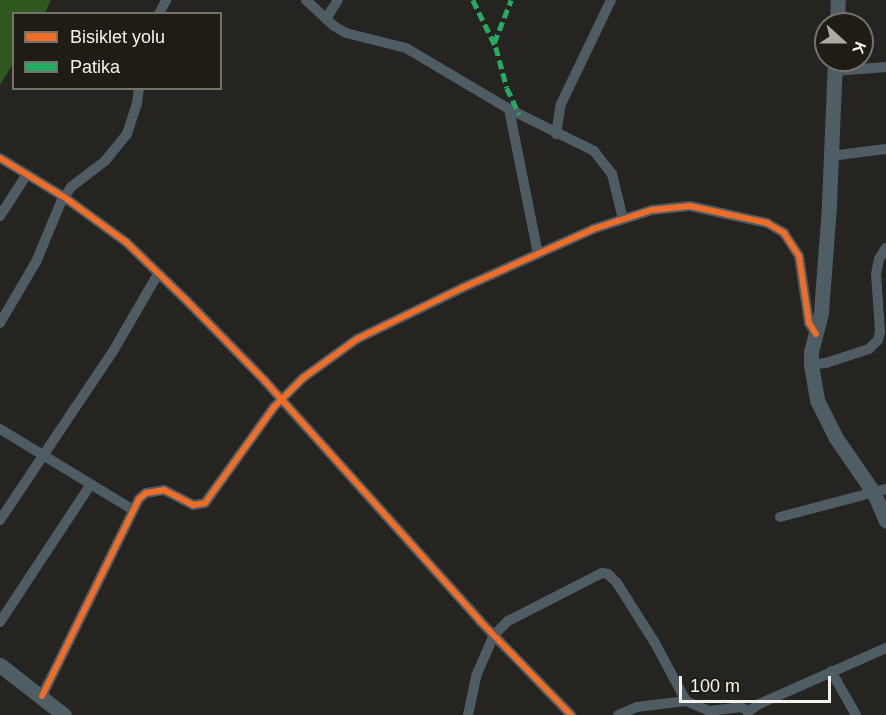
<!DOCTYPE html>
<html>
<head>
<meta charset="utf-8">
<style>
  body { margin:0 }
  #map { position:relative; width:886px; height:715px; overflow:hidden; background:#262420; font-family:Arial,sans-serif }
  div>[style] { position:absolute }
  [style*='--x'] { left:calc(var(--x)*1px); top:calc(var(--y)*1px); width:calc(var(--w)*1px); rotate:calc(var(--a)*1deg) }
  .forest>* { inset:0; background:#30571e }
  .street>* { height:10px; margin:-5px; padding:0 5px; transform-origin:5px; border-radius:5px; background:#4f5c63 }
  .secondary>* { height:15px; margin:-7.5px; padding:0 7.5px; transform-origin:7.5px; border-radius:7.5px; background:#4f5e65 }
  .quiet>* { height:4.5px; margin-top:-2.25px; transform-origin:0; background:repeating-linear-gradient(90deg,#26ab63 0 9px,transparent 0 13.5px) }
  .cycleway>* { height:6px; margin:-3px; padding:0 3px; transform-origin:3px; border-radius:3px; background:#ee6e29 }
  span { translate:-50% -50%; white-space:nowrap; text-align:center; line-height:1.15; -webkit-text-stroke:4.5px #1e1c14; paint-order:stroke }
  .legend { position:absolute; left:12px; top:12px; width:210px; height:78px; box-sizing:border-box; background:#1e1c14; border:2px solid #74726b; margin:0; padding:8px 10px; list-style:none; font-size:18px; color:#f4f2ed }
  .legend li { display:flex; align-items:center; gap:12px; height:30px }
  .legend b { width:30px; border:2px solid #74726b }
  .north { position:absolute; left:814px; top:12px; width:60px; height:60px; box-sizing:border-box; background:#1e1c14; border:2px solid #74726b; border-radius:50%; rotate:111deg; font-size:16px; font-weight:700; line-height:24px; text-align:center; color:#f4f2ed }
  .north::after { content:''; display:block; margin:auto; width:21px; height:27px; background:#acaaa5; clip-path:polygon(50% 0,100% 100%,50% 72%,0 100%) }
  .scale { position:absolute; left:679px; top:676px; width:152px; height:27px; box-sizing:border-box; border:3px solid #f4f2ed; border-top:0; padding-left:8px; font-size:18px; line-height:21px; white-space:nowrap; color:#f4f2ed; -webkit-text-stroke:4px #1e1c14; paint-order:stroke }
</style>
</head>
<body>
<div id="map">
  <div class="forest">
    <i style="clip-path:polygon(0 0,51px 0,45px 13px,14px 14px,13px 64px,0 85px)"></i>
  </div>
  <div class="street">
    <i style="--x:306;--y:0;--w:38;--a:43"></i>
    <i style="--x:334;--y:26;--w:14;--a:30"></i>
    <i style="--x:346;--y:33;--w:62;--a:14"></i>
    <i style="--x:406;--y:48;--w:120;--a:30.6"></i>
    <i style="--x:509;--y:109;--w:95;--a:26.3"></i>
    <i style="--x:594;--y:151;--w:29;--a:52"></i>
    <i style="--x:612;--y:174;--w:46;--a:76.3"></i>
    <i style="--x:159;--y:14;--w:16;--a:-63"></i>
    <i style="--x:326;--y:19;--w:22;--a:-58"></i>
    <i style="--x:835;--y:71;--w:51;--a:-4.5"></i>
    <i style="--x:509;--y:109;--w:148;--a:78.7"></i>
    <i style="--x:556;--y:134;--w:30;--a:-81"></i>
    <i style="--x:561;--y:104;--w:115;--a:-64.3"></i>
    <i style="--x:831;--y:156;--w:55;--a:-7.3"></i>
    <i style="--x:0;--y:158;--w:75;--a:31.4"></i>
    <i style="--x:64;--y:197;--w:77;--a:36"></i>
    <i style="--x:126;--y:242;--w:85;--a:44"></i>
    <i style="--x:187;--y:301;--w:112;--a:45.7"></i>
    <i style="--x:265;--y:381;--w:322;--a:48.1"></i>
    <i style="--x:480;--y:621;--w:131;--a:45.9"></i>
    <i style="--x:0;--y:216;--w:50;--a:-57.3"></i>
    <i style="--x:0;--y:323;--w:71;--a:-59.5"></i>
    <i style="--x:36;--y:262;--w:65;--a:-67.4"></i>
    <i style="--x:61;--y:202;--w:18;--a:-56"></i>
    <i style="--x:71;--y:187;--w:43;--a:-37.4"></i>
    <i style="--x:105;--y:161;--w:35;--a:-51"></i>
    <i style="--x:127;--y:134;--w:32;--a:-72"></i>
    <i style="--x:137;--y:104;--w:16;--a:-83"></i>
    <i style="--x:811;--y:365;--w:15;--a:-8"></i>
    <i style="--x:826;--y:363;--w:45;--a:-18"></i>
    <i style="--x:869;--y:349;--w:13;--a:-45"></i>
    <i style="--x:878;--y:340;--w:8;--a:-76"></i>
    <i style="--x:880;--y:332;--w:58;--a:-93.9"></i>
    <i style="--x:876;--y:274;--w:15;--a:-79"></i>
    <i style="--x:879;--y:259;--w:13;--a:-58"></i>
    <i style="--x:0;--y:429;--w:156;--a:31.3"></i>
    <i style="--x:780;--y:517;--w:110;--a:-14.8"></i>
    <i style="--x:0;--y:520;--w:201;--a:-56.2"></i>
    <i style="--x:112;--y:353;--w:91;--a:-59.8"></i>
    <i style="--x:0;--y:622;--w:165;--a:-56.6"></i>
    <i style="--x:831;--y:671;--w:51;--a:60.4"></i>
    <i style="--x:42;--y:696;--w:220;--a:-63.8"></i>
    <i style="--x:139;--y:499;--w:9;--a:-41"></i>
    <i style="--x:146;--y:493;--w:18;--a:-9"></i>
    <i style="--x:164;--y:490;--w:33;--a:27"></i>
    <i style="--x:193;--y:505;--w:12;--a:-9"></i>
    <i style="--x:205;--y:503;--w:118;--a:-54.3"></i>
    <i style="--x:274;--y:407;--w:41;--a:-45"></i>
    <i style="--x:303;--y:378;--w:67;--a:-35.8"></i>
    <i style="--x:357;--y:339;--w:117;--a:-25.9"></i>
    <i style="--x:462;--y:288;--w:144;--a:-24.2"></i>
    <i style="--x:593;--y:229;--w:62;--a:-17.9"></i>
    <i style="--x:652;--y:210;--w:38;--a:-6"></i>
    <i style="--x:690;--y:206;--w:79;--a:12.4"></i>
    <i style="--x:767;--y:223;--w:20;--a:30"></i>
    <i style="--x:784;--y:233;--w:27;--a:57"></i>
    <i style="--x:799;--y:256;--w:68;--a:81.5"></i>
    <i style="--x:809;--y:323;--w:13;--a:58"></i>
    <i style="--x:468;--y:715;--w:40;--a:-78"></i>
    <i style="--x:476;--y:676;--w:45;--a:-66.3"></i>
    <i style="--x:494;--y:635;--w:20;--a:-45"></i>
    <i style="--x:508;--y:621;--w:106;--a:-27.1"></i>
    <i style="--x:602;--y:573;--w:6;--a:9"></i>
    <i style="--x:608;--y:574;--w:13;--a:45"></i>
    <i style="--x:617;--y:583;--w:71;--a:57.7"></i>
    <i style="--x:655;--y:643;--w:66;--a:61.9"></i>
    <i style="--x:618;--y:715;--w:21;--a:-23"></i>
    <i style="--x:637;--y:707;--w:49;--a:-7"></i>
    <i style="--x:686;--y:701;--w:25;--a:23"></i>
    <i style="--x:709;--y:711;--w:31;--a:-7"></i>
    <i style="--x:740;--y:707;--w:10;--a:24"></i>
    <i style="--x:748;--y:715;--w:4;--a:-76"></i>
    <i style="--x:749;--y:711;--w:12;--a:-35"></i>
    <i style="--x:759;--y:704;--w:139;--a:-23.8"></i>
  </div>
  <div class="secondary">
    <i style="--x:837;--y:24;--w:24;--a:-88"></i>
    <i style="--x:835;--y:60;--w:146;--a:92.4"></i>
    <i style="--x:829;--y:206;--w:107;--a:94.3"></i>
    <i style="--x:821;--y:313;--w:40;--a:104.4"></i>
    <i style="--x:811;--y:352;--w:13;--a:90"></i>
    <i style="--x:811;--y:365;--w:36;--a:80"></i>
    <i style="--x:817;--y:400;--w:42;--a:63.4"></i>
    <i style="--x:836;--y:438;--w:67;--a:55.4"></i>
    <i style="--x:874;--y:493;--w:30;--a:67"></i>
    <i style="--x:0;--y:665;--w:81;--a:38"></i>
  </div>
  <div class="quiet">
    <i style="--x:473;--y:0;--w:52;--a:63.9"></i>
    <i style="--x:496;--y:47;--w:42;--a:75"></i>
    <i style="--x:507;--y:88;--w:29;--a:65"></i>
    <i style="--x:494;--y:43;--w:46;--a:-68.4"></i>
  </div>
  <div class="cycleway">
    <i style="--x:0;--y:158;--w:75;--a:31.4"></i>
    <i style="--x:64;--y:197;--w:77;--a:36"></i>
    <i style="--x:126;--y:242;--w:85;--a:44"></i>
    <i style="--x:187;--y:301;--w:112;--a:45.7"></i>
    <i style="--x:265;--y:381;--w:322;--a:48.1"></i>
    <i style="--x:480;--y:621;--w:131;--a:45.9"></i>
    <i style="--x:42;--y:696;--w:220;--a:-63.8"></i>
    <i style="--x:139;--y:499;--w:9;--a:-41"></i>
    <i style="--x:146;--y:493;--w:18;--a:-9"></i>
    <i style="--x:164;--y:490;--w:33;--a:27"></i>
    <i style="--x:193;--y:505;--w:12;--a:-9"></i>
    <i style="--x:205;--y:503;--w:118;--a:-54.3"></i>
    <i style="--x:274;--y:407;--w:41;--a:-45"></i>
    <i style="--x:303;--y:378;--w:67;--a:-35.8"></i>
    <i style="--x:357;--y:339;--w:117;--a:-25.9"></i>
    <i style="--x:462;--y:288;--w:144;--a:-24.2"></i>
    <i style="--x:593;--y:229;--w:62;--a:-17.9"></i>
    <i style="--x:652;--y:210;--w:38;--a:-6"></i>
    <i style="--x:690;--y:206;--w:79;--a:12.4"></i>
    <i style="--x:767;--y:223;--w:20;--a:30"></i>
    <i style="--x:784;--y:233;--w:27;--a:57"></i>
    <i style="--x:799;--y:256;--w:68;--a:81.5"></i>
    <i style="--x:809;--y:323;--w:13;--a:58"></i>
  </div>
  <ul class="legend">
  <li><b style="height:8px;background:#ee6e29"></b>Bisiklet yolu</li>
  <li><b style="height:8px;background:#26ab63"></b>Patika</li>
  </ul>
  <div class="north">K</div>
  <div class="scale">100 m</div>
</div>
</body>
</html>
